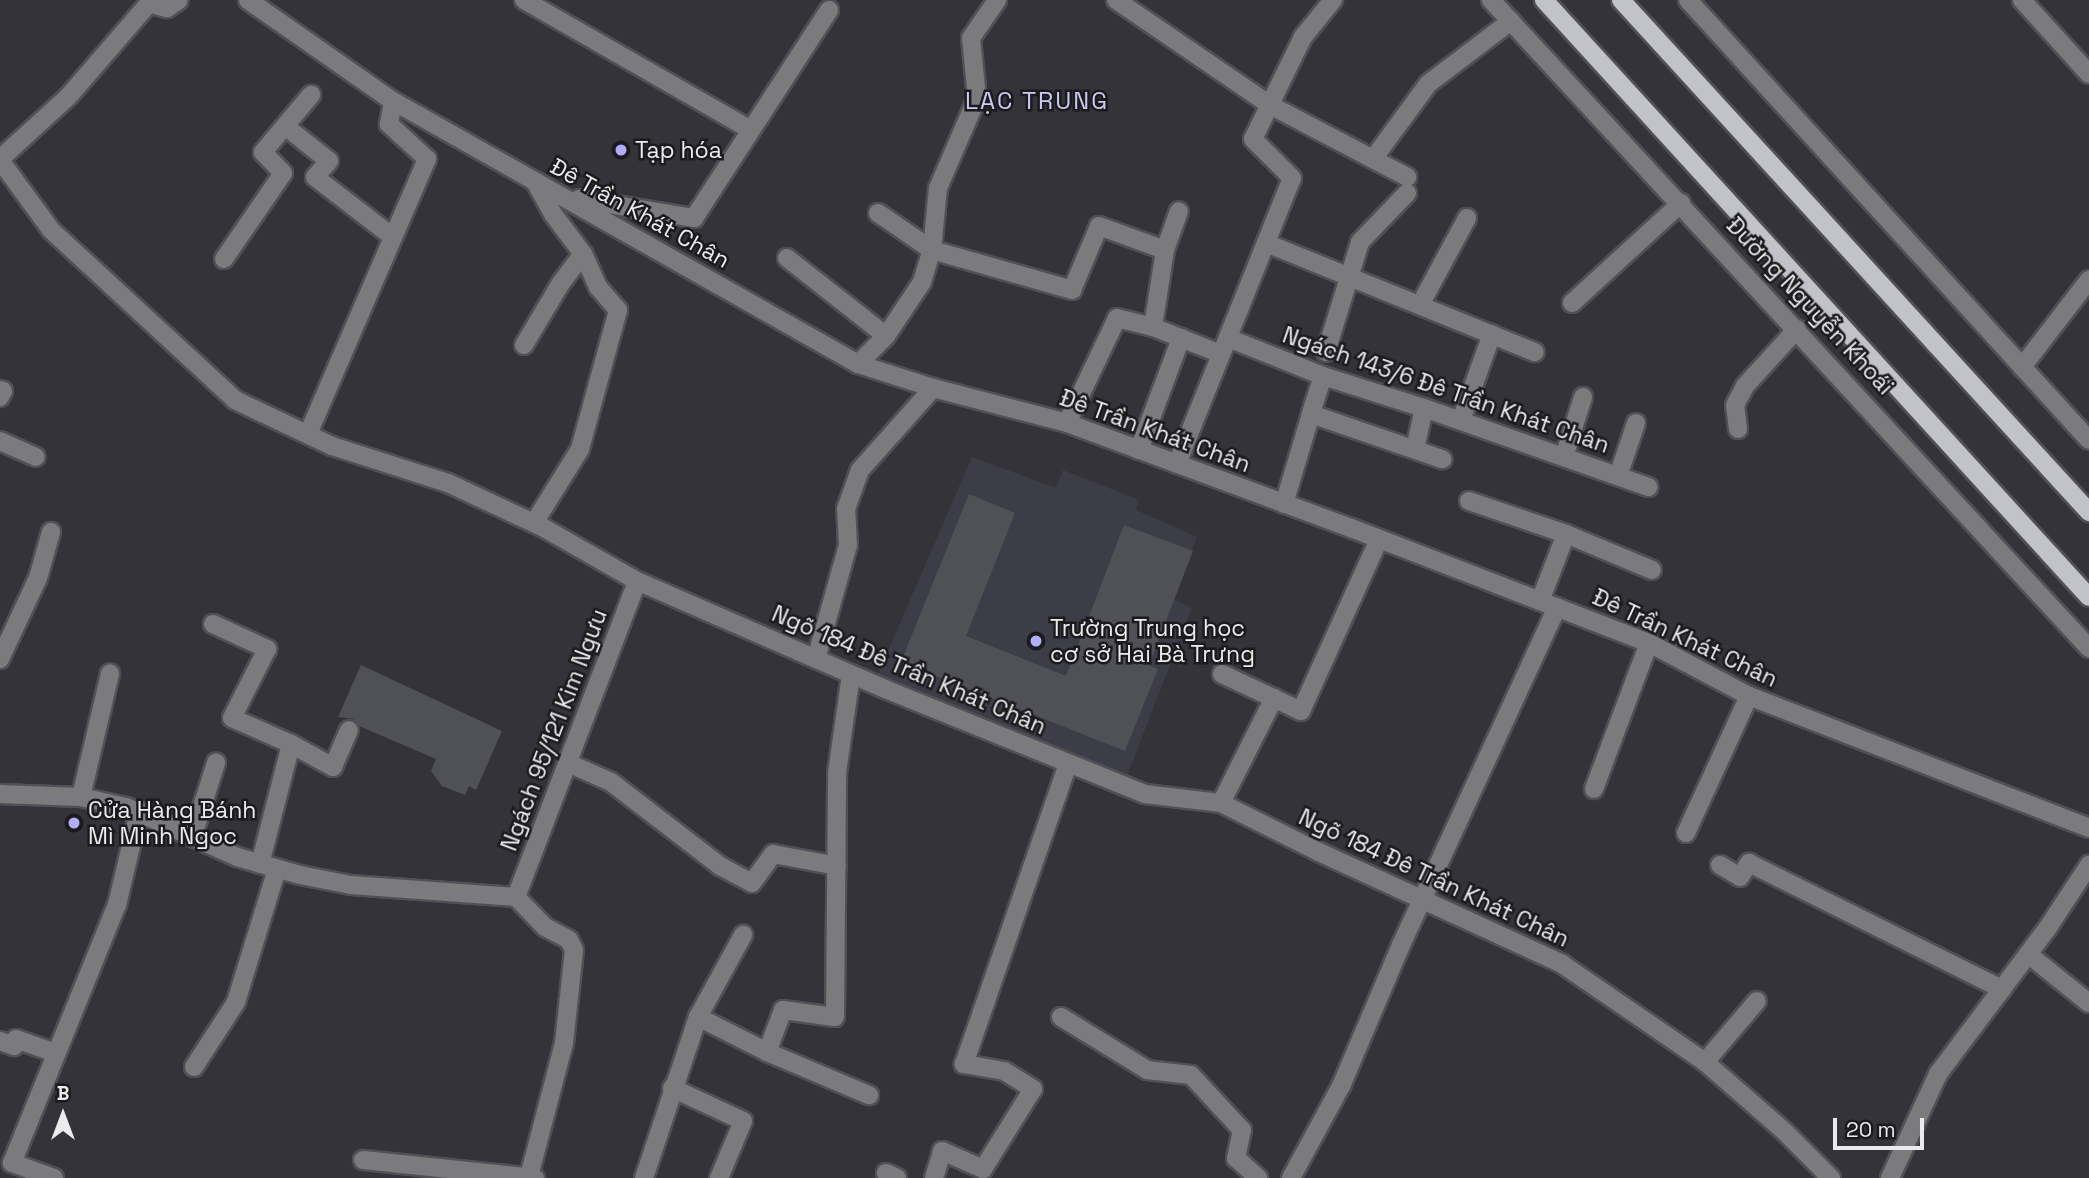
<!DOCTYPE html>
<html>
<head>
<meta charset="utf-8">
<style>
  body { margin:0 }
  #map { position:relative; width:2089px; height:1178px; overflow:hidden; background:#333339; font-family:"Space Grotesk",sans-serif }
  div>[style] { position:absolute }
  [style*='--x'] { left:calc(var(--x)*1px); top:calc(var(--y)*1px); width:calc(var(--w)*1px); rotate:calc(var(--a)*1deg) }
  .built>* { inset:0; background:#3d3d48 }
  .building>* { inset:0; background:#505057 }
  .roads { filter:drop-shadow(2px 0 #505056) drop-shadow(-2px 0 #505056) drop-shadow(0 2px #505056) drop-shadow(0 -2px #505056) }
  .minor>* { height:18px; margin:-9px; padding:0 9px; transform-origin:9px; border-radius:9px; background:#7b7b7e }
  .major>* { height:18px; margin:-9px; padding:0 9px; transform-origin:9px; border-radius:9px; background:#c2c2c9 }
  .dots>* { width:19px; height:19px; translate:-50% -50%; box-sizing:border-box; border:4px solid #1b1b1e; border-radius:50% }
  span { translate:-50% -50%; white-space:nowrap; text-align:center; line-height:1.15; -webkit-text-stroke:5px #1b1b1e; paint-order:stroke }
  .poi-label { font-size:23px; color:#ebebee }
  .left { translate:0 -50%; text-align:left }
  .street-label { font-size:23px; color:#ebebee }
  .neighbourhood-label { font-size:24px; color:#c9c9f4; letter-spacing:2px }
  .north { position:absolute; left:28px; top:1080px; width:70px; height:70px; -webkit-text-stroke:5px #1b1b1e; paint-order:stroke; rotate:0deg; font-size:19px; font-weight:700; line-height:28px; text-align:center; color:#ebebee }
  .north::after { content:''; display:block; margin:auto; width:24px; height:32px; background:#ebebee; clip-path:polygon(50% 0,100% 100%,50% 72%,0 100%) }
  .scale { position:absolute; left:1833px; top:1118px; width:91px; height:32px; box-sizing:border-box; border:4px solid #ebebee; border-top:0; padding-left:9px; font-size:21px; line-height:24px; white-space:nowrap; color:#ebebee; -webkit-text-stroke:5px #1b1b1e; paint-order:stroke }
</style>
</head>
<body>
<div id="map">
  <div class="built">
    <i style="clip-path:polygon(972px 457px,1056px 488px,1063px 470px,1139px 500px,1136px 510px,1197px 537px,1174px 599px,1192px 608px,1127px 776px,878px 674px)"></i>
  </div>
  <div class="building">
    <i style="clip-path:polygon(969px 494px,1015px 513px,966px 636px,1066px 676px,1124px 525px,1193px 551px,1149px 665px,1158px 669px,1125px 751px,901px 662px)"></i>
    <i style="clip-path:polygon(361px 665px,502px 731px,476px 790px,469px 786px,465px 795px,442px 786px,431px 771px,436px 759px,359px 726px,353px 719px,338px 717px)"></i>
  </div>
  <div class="roads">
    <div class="minor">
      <i style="--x:248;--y:0;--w:177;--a:34.9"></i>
      <i style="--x:393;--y:101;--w:534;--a:29.49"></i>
      <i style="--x:858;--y:364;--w:79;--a:17.7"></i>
      <i style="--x:933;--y:388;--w:138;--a:14.6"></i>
      <i style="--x:1067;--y:423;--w:303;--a:20.3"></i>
      <i style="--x:1351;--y:528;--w:319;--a:21.1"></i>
      <i style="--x:1649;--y:643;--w:113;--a:27.9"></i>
      <i style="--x:1749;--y:696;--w:365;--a:21.2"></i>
      <i style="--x:524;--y:0;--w:259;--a:29.8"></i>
      <i style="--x:1116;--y:0;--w:186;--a:34.3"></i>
      <i style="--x:1270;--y:105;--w:155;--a:27.7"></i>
      <i style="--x:1491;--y:0;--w:882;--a:47.3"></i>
      <i style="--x:1688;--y:0;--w:595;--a:47.66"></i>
      <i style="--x:2022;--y:0;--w:100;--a:47.8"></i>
      <i style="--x:285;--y:126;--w:56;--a:38.5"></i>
      <i style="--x:329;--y:161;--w:21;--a:131"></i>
      <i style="--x:315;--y:177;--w:98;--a:37.6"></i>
      <i style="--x:0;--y:159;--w:92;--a:-42.4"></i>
      <i style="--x:68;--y:97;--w:124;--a:-49.2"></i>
      <i style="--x:149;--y:3;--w:19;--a:16"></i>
      <i style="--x:167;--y:8;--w:14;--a:-34"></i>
      <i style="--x:1373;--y:159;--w:93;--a:-53.7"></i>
      <i style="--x:1428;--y:84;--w:104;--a:-37.2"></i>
      <i style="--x:0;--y:160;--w:87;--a:53.9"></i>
      <i style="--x:51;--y:230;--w:251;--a:42.7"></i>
      <i style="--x:235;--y:400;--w:107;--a:25.4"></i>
      <i style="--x:332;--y:446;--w:122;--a:17.7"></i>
      <i style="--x:448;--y:483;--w:106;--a:25.1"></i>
      <i style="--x:544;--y:528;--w:107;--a:29.7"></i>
      <i style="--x:637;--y:581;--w:270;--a:23.5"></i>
      <i style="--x:885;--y:689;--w:280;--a:22"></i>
      <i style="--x:1145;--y:794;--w:77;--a:6.8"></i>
      <i style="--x:1221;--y:803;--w:110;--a:26.6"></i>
      <i style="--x:1319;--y:852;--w:268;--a:24.7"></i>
      <i style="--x:1562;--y:964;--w:173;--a:34.4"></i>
      <i style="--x:1705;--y:1062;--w:103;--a:41.1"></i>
      <i style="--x:1783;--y:1130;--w:68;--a:45"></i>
      <i style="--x:579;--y:199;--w:117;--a:9.4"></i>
      <i style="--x:694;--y:218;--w:248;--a:-57"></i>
      <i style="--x:878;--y:213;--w:65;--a:34.4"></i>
      <i style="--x:932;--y:250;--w:146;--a:15.9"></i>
      <i style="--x:1072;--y:290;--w:69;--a:-67.1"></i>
      <i style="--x:1099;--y:226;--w:70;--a:20"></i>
      <i style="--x:1165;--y:250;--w:78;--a:98.9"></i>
      <i style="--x:1153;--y:327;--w:73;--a:21.7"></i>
      <i style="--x:1266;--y:243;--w:290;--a:22.1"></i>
      <i style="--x:1165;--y:250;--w:41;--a:-70.3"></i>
      <i style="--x:787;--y:258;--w:126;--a:38.2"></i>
      <i style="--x:224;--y:259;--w:104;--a:-55.5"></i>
      <i style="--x:283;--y:173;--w:29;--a:-134"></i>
      <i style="--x:263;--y:152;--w:75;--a:-49.9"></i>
      <i style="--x:1572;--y:303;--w:148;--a:-42.5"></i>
      <i style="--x:1420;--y:305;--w:99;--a:-61.6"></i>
      <i style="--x:1228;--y:338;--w:102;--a:21.8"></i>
      <i style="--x:1323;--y:376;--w:106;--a:17.6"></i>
      <i style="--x:1424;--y:408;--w:238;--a:19.4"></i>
      <i style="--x:524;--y:345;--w:72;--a:-59.2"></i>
      <i style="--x:561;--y:283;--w:36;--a:-53"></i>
      <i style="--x:1326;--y:352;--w:115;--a:-72.8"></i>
      <i style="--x:1360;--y:242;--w:68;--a:-46.2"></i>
      <i style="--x:858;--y:364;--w:40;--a:-45"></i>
      <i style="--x:886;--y:336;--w:65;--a:-56.3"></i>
      <i style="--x:922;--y:282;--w:34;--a:-73"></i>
      <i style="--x:932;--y:250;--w:62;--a:-84.5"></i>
      <i style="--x:938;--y:188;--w:98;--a:-66.6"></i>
      <i style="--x:977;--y:98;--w:60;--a:-95.7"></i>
      <i style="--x:971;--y:38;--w:46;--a:-55.6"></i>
      <i style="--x:2022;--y:367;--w:110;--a:-52.4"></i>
      <i style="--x:1323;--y:376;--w:40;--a:108"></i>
      <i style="--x:1311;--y:414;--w:139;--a:19"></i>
      <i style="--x:0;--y:390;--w:3;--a:18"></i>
      <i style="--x:3;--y:391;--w:7;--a:117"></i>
      <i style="--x:1461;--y:420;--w:91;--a:-70.2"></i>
      <i style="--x:1067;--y:423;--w:116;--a:-64.5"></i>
      <i style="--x:1117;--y:318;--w:37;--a:14"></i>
      <i style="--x:1738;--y:429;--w:24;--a:-97"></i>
      <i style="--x:1735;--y:405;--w:21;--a:-62"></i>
      <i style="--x:1745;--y:386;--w:77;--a:-47.6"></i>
      <i style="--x:308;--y:434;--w:300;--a:-66.6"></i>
      <i style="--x:427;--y:159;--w:52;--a:-137.4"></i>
      <i style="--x:389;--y:124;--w:23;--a:-80"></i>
      <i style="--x:0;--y:441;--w:39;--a:24"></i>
      <i style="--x:1415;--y:449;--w:42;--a:-77.6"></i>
      <i style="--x:1139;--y:450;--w:120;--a:-69.4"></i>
      <i style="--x:1564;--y:457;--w:63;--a:-72.4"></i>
      <i style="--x:1177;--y:464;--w:308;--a:-68.1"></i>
      <i style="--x:1292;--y:178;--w:55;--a:-135"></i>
      <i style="--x:1253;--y:139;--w:114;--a:-63.9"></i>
      <i style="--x:1303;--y:37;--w:48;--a:-51"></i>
      <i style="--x:1618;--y:476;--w:56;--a:-71.2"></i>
      <i style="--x:1469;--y:501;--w:102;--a:18.8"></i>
      <i style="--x:1566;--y:534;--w:93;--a:22.7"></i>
      <i style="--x:1284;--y:504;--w:94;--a:-73.3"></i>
      <i style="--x:534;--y:523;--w:87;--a:-58.1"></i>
      <i style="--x:580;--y:449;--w:144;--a:-74.7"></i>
      <i style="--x:618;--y:310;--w:30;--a:-131"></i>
      <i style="--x:598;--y:287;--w:36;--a:-114"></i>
      <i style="--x:583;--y:254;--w:50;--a:-126.9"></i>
      <i style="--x:553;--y:214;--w:35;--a:-119"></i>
      <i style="--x:1540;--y:601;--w:72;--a:-68.8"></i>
      <i style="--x:213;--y:624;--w:60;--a:24.8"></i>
      <i style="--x:267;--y:649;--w:77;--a:116.9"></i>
      <i style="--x:232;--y:718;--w:64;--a:23.8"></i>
      <i style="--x:0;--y:659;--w:89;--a:-64.9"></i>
      <i style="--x:38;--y:578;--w:48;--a:-74.2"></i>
      <i style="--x:816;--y:659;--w:118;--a:-74.3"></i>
      <i style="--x:848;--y:545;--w:36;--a:-93"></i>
      <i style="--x:846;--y:509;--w:41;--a:-70.3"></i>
      <i style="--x:860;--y:470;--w:110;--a:-48.3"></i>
      <i style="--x:1222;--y:674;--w:87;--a:25.1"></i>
      <i style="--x:1301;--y:711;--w:189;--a:-65.6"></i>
      <i style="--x:568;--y:763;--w:47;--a:23.8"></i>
      <i style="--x:611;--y:782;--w:138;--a:37.6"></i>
      <i style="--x:720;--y:866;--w:36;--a:28"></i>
      <i style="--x:752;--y:883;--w:36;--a:-54"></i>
      <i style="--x:773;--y:854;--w:65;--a:10.6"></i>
      <i style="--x:1594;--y:789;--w:156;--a:-69.4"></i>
      <i style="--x:0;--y:794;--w:81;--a:2.1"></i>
      <i style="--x:81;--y:797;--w:46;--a:12.5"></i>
      <i style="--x:126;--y:807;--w:122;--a:24.2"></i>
      <i style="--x:237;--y:857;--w:66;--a:15.9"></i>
      <i style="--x:300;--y:875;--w:52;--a:11.1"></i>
      <i style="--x:351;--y:885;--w:165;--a:4.2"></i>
      <i style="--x:516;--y:897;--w:42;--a:46"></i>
      <i style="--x:545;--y:927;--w:27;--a:28"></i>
      <i style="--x:569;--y:940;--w:11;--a:63"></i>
      <i style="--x:574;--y:950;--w:94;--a:96.1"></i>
      <i style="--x:564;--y:1043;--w:138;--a:104.7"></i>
      <i style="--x:81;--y:797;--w:127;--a:-76.8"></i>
      <i style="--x:1221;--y:803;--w:118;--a:-63.2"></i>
      <i style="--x:1686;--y:833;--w:151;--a:-65.3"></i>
      <i style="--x:193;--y:835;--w:76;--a:-72.3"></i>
      <i style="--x:260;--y:864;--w:124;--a:-75.5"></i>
      <i style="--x:291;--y:744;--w:48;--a:28.7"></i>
      <i style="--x:333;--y:767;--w:40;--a:-66.6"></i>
      <i style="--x:1720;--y:865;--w:23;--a:31"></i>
      <i style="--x:1740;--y:877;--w:17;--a:-57"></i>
      <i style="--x:1749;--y:863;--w:283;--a:26.5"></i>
      <i style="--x:516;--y:897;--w:338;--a:-69"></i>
      <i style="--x:2028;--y:954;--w:78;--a:38.8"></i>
      <i style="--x:698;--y:1017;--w:77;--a:26.9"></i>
      <i style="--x:767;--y:1052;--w:111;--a:22.9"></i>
      <i style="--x:1061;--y:1017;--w:101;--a:31.6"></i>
      <i style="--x:1147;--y:1070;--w:44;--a:6.5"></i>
      <i style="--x:1191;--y:1075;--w:75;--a:47.2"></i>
      <i style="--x:1242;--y:1130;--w:29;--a:102"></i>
      <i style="--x:1236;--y:1158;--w:30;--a:42"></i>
      <i style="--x:0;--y:1041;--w:15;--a:20"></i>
      <i style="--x:14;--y:1046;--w:7;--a:-74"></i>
      <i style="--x:16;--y:1039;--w:41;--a:19.7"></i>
      <i style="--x:767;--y:1052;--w:45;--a:-69.1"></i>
      <i style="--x:783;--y:1010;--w:52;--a:7.7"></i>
      <i style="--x:835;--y:1017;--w:244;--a:-89.5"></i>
      <i style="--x:837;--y:773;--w:99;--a:-81.9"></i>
      <i style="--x:1705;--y:1062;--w:80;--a:-49.6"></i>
      <i style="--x:194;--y:1067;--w:77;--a:-57.1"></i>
      <i style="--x:236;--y:1002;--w:139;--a:-72.9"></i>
      <i style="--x:672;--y:1088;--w:78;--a:24.9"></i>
      <i style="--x:743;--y:1121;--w:62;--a:112.8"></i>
      <i style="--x:363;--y:1160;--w:173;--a:6"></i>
      <i style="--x:886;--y:1173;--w:12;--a:24"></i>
      <i style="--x:54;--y:1178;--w:45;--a:-160.3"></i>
      <i style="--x:12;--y:1163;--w:279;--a:-67.9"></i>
      <i style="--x:117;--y:905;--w:96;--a:-76.7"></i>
      <i style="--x:644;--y:1178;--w:170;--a:-71.5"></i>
      <i style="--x:698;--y:1017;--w:94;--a:-61.2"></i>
      <i style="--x:934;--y:1178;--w:28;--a:-73"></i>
      <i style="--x:942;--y:1151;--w:45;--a:23.7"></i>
      <i style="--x:983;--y:1169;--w:94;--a:-58"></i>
      <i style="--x:1033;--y:1089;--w:34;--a:-148"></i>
      <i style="--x:1004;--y:1071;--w:41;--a:-170.1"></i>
      <i style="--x:964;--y:1064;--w:318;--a:-70.9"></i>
      <i style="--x:1291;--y:1178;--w:107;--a:-61.5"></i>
      <i style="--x:1342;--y:1084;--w:151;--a:-67"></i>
      <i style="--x:1401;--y:945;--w:372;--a:-65.2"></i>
      <i style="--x:1890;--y:1178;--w:115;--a:-65.2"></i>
      <i style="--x:1938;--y:1074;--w:181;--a:-53.1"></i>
      <i style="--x:2047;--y:929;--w:77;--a:-56.7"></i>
    </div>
    <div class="major">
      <i style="--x:1544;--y:0;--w:808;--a:47.61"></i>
      <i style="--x:1621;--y:0;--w:694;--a:47.57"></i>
    </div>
  </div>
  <div class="dots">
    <i style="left:621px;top:150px;background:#b1adfa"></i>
    <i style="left:1036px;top:641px;background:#b1adfa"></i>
    <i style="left:74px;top:823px;background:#b1adfa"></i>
  </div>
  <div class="poi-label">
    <span class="left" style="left:635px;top:150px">Tạp hóa</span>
    <span class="left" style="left:1050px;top:641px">Trường Trung học<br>cơ sở Hai Bà Trưng</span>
    <span class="left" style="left:88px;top:823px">Cửa Hàng Bánh<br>Mì Minh Ngoc</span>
  </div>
  <div class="street-label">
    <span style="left:640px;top:213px;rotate:29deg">Đê Trần Khát Chân</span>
    <span style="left:1810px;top:306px;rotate:47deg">Đường Nguyễn Khoái</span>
    <span style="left:1446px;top:390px;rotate:19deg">Ngách 143/6 Đê Trần Khát Chân</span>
    <span style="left:1155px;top:431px;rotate:20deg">Đê Trần Khát Chân</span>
    <span style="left:1685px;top:638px;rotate:25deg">Đê Trần Khát Chân</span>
    <span style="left:909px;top:670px;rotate:23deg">Ngõ 184 Đê Trần Khát Chân</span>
    <span style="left:554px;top:730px;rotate:-69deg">Ngách 95/121 Kim Ngưu</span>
    <span style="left:1434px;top:878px;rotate:25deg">Ngõ 184 Đê Trần Khát Chân</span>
  </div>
  <div class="neighbourhood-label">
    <span style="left:1037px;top:101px">LẠC TRUNG</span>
  </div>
  <div class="north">B</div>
  <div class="scale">20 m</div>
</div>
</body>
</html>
